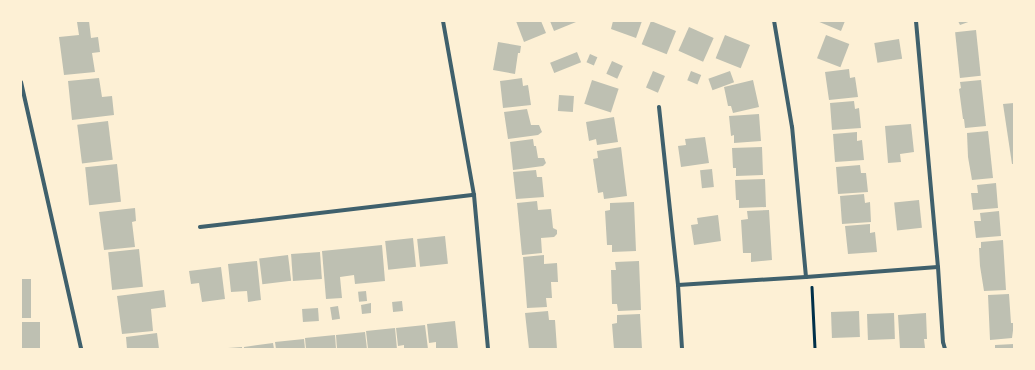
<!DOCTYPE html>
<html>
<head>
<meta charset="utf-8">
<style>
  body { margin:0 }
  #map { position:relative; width:1035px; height:370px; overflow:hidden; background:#fdf0d5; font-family:"PT Sans",sans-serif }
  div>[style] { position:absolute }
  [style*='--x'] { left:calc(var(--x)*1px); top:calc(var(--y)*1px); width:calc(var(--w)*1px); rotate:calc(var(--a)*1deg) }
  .building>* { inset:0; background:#bec0b2; transform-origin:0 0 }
  .path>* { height:2.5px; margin:-1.25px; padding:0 1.25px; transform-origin:1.25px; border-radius:1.25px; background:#003049 }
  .minor>* { height:4px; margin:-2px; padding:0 2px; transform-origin:2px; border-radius:2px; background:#3f606c }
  span { translate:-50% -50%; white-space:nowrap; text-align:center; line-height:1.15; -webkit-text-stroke:4px #fdf0d5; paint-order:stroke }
  .frame { position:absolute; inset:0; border:22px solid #fdf0d5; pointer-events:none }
</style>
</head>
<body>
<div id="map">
  <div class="building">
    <i style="clip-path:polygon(89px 21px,91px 38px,98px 37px,100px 52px,92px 53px,95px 72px,64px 75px,59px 37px,79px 35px,77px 22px)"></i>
    <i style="clip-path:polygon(516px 21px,541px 21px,546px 33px,524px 42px)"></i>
    <i style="clip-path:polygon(550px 21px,576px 21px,576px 22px,554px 31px)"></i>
    <i style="clip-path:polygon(613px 21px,642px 21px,636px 38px,611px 29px)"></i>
    <i style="left:651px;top:21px;width:27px;height:25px;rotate:22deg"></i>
    <i style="clip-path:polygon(817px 21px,845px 21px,841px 31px)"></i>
    <i style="clip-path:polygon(958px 21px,971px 21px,960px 25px)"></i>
    <i style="left:689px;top:27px;width:27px;height:26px;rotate:24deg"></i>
    <i style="left:976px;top:30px;width:46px;height:21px;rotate:84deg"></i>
    <i style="left:725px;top:35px;width:27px;height:25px;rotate:22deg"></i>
    <i style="left:826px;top:35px;width:25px;height:25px;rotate:21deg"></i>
    <i style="left:899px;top:39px;width:20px;height:25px;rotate:81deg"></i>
    <i style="clip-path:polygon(498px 42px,521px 46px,520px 53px,518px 53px,515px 74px,493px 70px)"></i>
    <i style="left:577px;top:52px;width:11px;height:29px;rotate:68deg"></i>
    <i style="left:590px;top:54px;width:8px;height:9px;rotate:23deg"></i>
    <i style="left:612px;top:61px;width:12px;height:14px;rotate:24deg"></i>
    <i style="clip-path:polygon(849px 69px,850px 78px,855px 77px,858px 97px,829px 100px,825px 72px)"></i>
    <i style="left:653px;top:71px;width:13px;height:18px;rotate:23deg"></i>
    <i style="left:691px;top:71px;width:11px;height:10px;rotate:22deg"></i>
    <i style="left:730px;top:71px;width:12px;height:23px;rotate:70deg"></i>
    <i style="clip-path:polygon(99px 78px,102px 97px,112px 96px,114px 115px,72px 120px,68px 81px)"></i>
    <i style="clip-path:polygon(522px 78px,523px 86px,528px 85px,531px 105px,503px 108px,500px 81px)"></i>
    <i style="left:592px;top:80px;width:28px;height:25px;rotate:18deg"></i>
    <i style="clip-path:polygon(753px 80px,759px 107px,733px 113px,731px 106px,728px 106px,724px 87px)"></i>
    <i style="clip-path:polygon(981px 80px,986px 126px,965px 128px,964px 119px,963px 119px,959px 89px,961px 88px,960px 82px)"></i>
    <i style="left:559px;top:95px;width:15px;height:16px;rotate:4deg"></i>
    <i style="clip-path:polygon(854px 101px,855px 109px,859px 108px,861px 128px,832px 130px,830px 103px)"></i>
    <i style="clip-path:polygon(1014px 103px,1014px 164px,1012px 164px,1003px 104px)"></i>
    <i style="clip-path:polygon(527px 109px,531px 125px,539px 125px,542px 132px,538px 135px,508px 139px,504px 112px)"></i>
    <i style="clip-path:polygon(759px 114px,761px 141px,734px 143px,734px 135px,731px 136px,729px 116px)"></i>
    <i style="clip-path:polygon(614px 117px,618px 142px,597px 145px,596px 139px,589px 141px,586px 122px)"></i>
    <i style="left:108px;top:121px;width:39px;height:31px;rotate:83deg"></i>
    <i style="clip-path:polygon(911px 124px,914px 152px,900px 154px,901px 162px,888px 163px,885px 126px)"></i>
    <i style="clip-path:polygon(988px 131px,993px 178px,972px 180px,968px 157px,967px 133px)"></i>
    <i style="clip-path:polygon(857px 132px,857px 141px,862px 140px,864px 160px,835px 162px,833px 134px)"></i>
    <i style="clip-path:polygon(705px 137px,709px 163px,681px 167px,678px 146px,686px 145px,685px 139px)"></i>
    <i style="clip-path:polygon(533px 139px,534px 146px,536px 146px,538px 158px,544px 158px,546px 163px,543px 166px,513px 170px,510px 142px)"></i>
    <i style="clip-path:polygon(621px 147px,627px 196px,604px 199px,603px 192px,598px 193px,593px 159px,598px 158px,597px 151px)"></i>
    <i style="clip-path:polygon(762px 147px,763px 175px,736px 176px,736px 168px,733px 168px,732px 148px)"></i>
    <i style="left:117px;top:164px;width:38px;height:32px;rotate:84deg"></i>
    <i style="clip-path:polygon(860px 165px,861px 173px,866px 173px,868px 192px,838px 194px,836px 167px)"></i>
    <i style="left:712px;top:169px;width:18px;height:12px;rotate:84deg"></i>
    <i style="clip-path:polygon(536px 170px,537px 177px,542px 177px,544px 197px,516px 199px,513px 172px)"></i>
    <i style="clip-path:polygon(765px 179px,766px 207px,739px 208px,739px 200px,736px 200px,735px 180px)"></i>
    <i style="clip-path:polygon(996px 183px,998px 208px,973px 210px,971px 193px,978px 193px,977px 185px)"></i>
    <i style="clip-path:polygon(864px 194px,865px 203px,870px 202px,871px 222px,842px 224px,840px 196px)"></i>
    <i style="left:919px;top:200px;width:28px;height:25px;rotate:84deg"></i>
    <i style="clip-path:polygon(537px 201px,538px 210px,551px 209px,553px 228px,557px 230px,557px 234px,554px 237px,541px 238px,542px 253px,522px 255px,517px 203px)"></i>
    <i style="clip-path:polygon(634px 202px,636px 251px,612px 252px,612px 245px,607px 245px,605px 211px,610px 210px,610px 203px)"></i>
    <i style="clip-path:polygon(135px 208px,136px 221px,132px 222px,135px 247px,104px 250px,99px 212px)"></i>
    <i style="clip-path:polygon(769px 210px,772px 260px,751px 262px,751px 253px,743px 253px,741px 220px,748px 219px,747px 211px)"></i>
    <i style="clip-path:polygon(999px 211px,1001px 236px,976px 238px,974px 221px,981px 221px,980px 213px)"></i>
    <i style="clip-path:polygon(718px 215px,721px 241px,694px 245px,691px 225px,698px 224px,697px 218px)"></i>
    <i style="clip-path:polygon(870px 224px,870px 233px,875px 232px,877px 252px,848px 254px,845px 226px)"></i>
    <i style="left:445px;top:236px;width:28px;height:28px;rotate:84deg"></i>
    <i style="left:413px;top:238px;width:29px;height:28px;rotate:84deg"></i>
    <i style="clip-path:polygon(1003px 240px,1006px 290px,984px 291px,980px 266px,979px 248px,981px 248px,981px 242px)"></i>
    <i style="clip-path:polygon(382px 245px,385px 281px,355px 284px,354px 275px,340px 277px,342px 298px,326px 299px,322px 251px)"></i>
    <i style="left:139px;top:249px;width:38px;height:31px;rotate:84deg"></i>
    <i style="left:320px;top:252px;width:27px;height:29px;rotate:86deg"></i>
    <i style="left:288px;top:255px;width:26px;height:29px;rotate:83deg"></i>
    <i style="clip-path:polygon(544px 255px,544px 264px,557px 263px,558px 282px,551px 282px,552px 298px,546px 298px,547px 307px,527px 308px,523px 257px)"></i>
    <i style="clip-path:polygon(257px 261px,261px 300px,248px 302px,247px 291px,231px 292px,228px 264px)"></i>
    <i style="clip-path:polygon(639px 261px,641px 310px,618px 311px,617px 304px,612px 304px,611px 270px,616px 270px,615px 262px)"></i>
    <i style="clip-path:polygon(221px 267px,225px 299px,202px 302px,199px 283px,191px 284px,189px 271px)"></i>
    <i style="left:21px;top:279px;width:10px;height:39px"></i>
    <i style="clip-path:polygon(164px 290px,166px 307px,151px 309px,153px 331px,122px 334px,117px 296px)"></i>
    <i style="left:366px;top:291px;width:10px;height:8px;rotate:84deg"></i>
    <i style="clip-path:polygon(1009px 294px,1011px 323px,1014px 323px,1012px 338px,990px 340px,988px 295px)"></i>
    <i style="left:402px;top:301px;width:10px;height:10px;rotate:84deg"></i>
    <i style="clip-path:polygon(371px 303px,371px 313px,362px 314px,361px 305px)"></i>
    <i style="left:338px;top:306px;width:13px;height:8px;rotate:81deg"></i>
    <i style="left:318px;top:308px;width:13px;height:16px;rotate:86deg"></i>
    <i style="clip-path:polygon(548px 311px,549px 320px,555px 320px,557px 349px,529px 349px,525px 313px)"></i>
    <i style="left:859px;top:311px;width:26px;height:28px;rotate:88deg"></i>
    <i style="left:894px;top:313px;width:26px;height:27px;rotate:88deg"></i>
    <i style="clip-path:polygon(926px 313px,927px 339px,924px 339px,925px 348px,900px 349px,898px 315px)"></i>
    <i style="clip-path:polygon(640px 314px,642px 349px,614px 349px,612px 324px,617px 323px,617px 315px)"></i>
    <i style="clip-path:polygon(455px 321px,458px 349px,436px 349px,436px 342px,429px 343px,427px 324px)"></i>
    <i style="left:21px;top:322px;width:19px;height:27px"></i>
    <i style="clip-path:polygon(425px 325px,428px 349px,404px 349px,404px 345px,398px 346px,396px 328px)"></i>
    <i style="clip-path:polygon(395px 328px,397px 349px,368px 349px,366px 331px)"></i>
    <i style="clip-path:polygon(365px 332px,367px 349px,337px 349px,336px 335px)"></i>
    <i style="clip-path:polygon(157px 333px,159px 349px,127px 349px,126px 337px)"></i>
    <i style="clip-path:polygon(335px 335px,336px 349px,306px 349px,305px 338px)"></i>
    <i style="clip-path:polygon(304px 339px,305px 349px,276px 349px,275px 342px)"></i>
    <i style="clip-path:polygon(273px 343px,274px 349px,244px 349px,244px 347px)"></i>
    <i style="clip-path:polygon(1014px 344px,1014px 349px,995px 349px,995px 345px)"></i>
    <i style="clip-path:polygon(242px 347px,242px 349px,228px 349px,228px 348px)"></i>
  </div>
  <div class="path">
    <i style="--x:812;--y:287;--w:62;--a:87.2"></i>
  </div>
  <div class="minor">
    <i style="--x:443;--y:21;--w:177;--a:79.9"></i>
    <i style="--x:474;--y:195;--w:155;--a:84.8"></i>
    <i style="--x:916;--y:21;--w:247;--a:84.9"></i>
    <i style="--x:938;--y:267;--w:75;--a:86.2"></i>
    <i style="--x:943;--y:342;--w:7;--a:74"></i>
    <i style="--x:21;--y:82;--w:274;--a:77.3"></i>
    <i style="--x:659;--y:107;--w:179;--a:83.9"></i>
    <i style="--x:678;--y:285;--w:64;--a:86.4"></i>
    <i style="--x:200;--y:227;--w:276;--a:-6.7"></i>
    <i style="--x:806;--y:277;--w:132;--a:-4.3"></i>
    <i style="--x:678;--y:285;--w:128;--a:-3.6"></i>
    <i style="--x:806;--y:277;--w:151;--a:-95.3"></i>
    <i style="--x:792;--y:127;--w:108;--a:-99.6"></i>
  </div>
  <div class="frame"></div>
</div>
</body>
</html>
